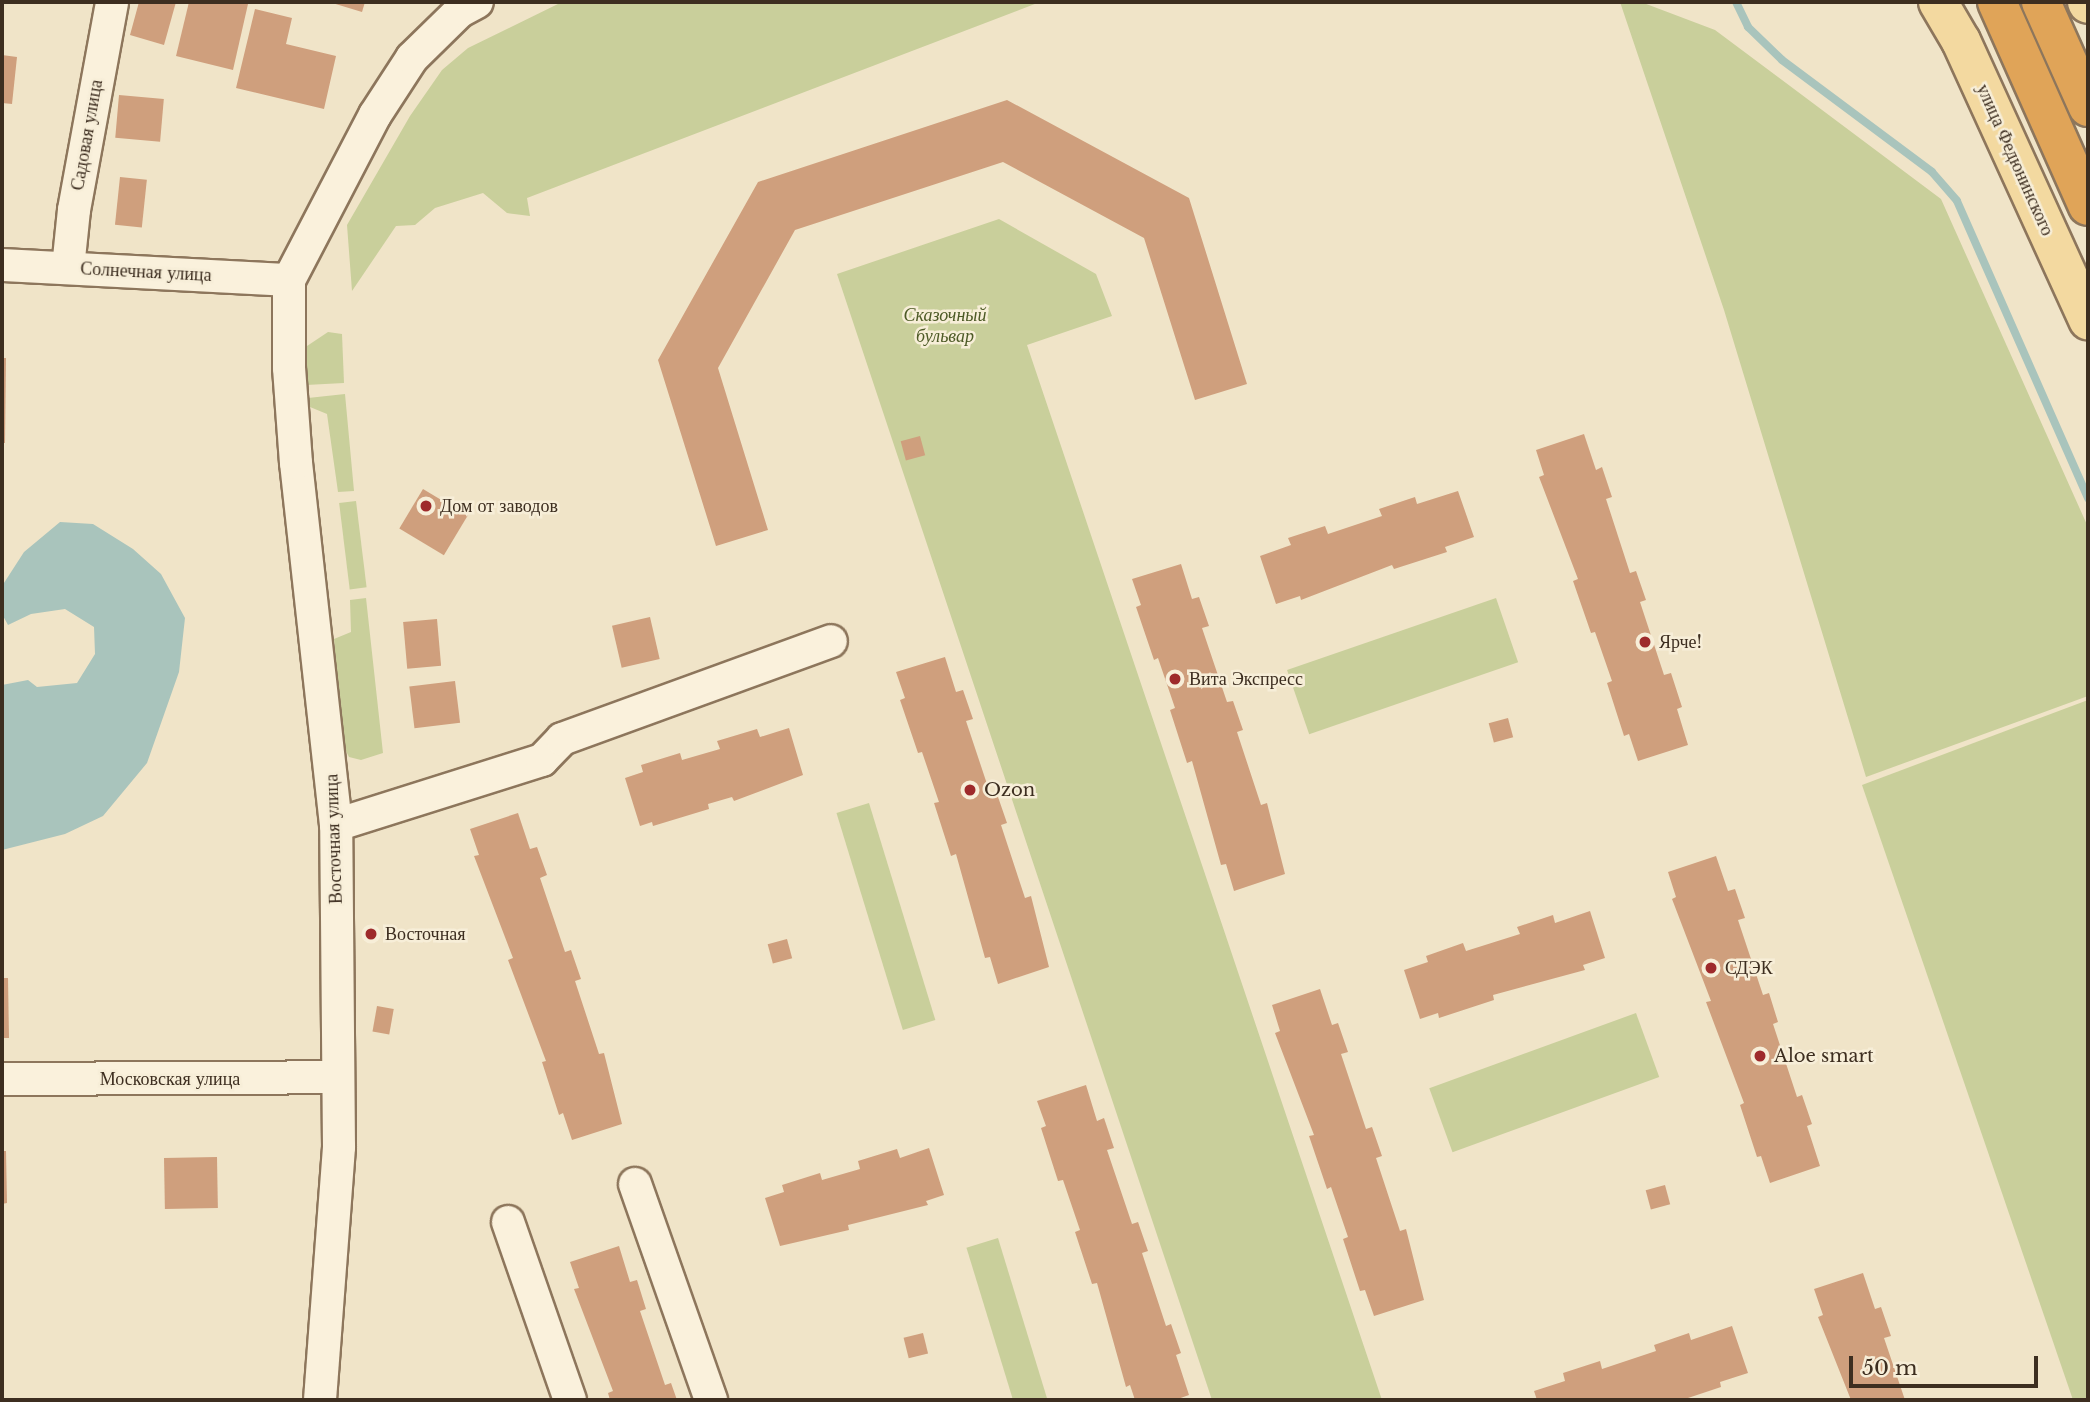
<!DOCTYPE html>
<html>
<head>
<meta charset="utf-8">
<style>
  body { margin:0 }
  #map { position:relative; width:2090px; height:1402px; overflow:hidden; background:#f0e4c8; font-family:"Libre Baskerville",serif }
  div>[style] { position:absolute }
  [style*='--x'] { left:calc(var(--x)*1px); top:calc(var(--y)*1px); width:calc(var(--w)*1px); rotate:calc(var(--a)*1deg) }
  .green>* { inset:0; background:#c9cf9b; transform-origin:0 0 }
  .water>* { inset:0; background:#a9c4bc }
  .stream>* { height:8px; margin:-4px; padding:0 4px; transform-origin:4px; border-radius:4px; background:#a9c4bc }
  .building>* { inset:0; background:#cf9f7d; transform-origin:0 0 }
  .roads { filter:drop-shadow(2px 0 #8d765c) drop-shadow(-2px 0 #8d765c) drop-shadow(0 2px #8d765c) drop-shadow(0 -2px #8d765c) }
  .minor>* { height:32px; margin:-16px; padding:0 16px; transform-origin:16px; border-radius:16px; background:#faf1dc }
  .major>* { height:38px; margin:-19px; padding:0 19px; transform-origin:19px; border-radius:19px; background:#f3d9a0 }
  .highway>* { height:38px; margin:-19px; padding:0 19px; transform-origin:19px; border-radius:19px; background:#e0a458 }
  .dots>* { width:19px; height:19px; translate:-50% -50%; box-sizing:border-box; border:4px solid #f7eed8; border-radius:50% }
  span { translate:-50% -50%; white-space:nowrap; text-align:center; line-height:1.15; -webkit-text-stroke:5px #f7eed8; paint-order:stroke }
  .street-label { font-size:18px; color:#3d2e20 }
  .park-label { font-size:18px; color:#4d5a26; font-style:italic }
  .poi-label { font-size:18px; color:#3d2e20 }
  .left { translate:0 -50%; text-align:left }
  .frame { position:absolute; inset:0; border:4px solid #3d2e20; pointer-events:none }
  .scale { position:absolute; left:1849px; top:1356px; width:189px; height:32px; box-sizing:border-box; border:4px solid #3d2e20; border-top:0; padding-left:9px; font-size:21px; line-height:24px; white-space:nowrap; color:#3d2e20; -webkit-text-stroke:5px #f7eed8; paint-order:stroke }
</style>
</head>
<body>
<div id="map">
  <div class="green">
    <i style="clip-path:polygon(562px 2px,1040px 2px,527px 198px,530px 216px,507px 213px,483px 193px,435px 208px,415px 225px,396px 226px,352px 291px,347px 225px,410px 116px,442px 70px,468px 48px)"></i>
    <i style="clip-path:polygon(1620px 2px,1641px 2px,1715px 30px,1941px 199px,2088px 527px,2088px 696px,1866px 777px,1724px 310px)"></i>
    <i style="clip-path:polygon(999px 219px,1096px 274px,1112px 316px,1027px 345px,1382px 1400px,1212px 1400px,837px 274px)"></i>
    <i style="clip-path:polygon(328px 332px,342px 334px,344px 383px,306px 385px,304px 348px)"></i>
    <i style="clip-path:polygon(345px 394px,354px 491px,338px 492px,327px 414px,310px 407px,308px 398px)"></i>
    <i style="left:356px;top:501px;width:87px;height:17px;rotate:83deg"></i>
    <i style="clip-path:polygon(366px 598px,383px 753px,361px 760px,349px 757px,343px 745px,334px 639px,351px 632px,350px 600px)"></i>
    <i style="left:1496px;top:598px;width:68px;height:221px;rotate:71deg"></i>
    <i style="clip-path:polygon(2088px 700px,2088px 1400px,2073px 1400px,1862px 785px)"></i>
    <i style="left:869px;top:803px;width:227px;height:34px;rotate:73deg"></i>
    <i style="left:1636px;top:1013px;width:68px;height:220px;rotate:70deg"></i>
    <i style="left:998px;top:1238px;width:170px;height:33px;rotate:73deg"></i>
  </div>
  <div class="water">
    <i style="clip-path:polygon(60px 522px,93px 524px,133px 549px,161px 574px,185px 618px,179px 672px,147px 763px,103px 816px,65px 834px,2px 850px,2px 685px,28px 680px,37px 687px,77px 683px,95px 654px,94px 627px,65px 609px,31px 614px,8px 625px,2px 614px,2px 586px,24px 552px)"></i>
  </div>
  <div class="stream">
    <i style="--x:1736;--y:2;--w:28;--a:64"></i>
    <i style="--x:1748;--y:27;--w:47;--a:44.1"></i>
    <i style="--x:1782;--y:60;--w:187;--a:36.7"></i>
    <i style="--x:1932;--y:172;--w:38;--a:49"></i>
    <i style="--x:1957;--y:201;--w:325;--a:66.2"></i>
  </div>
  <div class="building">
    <i style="clip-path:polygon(139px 2px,176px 2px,164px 45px,130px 35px)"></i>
    <i style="clip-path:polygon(189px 2px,248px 4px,233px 70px,176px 56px)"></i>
    <i style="clip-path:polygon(329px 2px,365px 2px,362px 12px)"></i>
    <i style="clip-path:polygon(255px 9px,292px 18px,286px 44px,336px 56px,324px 109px,236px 88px)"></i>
    <i style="clip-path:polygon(2px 55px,17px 57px,12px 104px,2px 103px)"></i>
    <i style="left:119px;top:95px;width:45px;height:43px;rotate:5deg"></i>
    <i style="clip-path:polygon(1007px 100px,1189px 198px,1247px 384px,1195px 400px,1144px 238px,1003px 162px,795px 230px,718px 368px,768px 530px,716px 546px,658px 360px,758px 182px)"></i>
    <i style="left:120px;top:177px;width:27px;height:48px;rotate:6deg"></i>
    <i style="clip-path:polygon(2px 358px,6px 358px,5px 443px,2px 443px)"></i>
    <i style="clip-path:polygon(1584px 434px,1596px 470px,1602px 467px,1612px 497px,1606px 499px,1630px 573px,1636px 571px,1646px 600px,1640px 602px,1664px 675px,1671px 673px,1682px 707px,1677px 709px,1688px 745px,1638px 761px,1629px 734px,1624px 736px,1607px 683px,1612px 681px,1595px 632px,1591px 633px,1573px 581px,1578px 579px,1539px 477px,1544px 475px,1536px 450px)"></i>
    <i style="left:920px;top:436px;width:20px;height:20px;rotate:75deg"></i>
    <i style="left:423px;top:489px;width:52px;height:46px;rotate:31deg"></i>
    <i style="clip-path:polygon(1458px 491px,1474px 537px,1445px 547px,1447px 552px,1394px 569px,1392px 565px,1301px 600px,1300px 596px,1276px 604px,1260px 556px,1291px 545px,1288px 538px,1325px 526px,1328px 534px,1382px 516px,1379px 509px,1415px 497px,1417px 504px)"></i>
    <i style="clip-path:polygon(1181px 564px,1192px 599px,1199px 597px,1209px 626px,1202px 628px,1227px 702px,1233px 701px,1243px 730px,1237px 732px,1261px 805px,1267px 803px,1285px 874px,1234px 891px,1226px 864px,1221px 865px,1192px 761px,1187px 763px,1170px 710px,1175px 708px,1158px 658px,1154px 660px,1136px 607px,1141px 605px,1132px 579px)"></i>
    <i style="left:650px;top:617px;width:43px;height:39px;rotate:77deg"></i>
    <i style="left:437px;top:619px;width:47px;height:34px;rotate:85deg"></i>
    <i style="clip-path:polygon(945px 657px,956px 692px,963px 690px,973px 719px,966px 721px,991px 796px,997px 794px,1007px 823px,1001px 825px,1025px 898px,1031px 896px,1049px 967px,998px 984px,990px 957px,985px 958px,956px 854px,951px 856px,934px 803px,939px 802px,922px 752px,918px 753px,900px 700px,905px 698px,896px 672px)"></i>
    <i style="left:455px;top:681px;width:42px;height:46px;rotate:83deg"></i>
    <i style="left:1508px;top:718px;width:20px;height:20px;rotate:75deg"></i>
    <i style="clip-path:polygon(789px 728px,803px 775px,734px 801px,732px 797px,708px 804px,709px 809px,653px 826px,652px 822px,640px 826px,625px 778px,643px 772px,641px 765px,680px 753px,682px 760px,720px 749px,717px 741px,757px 729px,760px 737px)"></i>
    <i style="clip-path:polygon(518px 813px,530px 849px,537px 847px,547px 875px,540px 878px,565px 952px,571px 950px,581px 979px,575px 981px,599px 1054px,604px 1053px,622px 1124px,572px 1140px,563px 1113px,559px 1115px,542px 1062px,546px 1061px,508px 960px,513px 958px,474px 856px,479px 855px,470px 829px)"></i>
    <i style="clip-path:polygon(1716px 856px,1728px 891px,1735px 889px,1745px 918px,1738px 920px,1763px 995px,1769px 993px,1778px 1022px,1773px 1024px,1797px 1097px,1802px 1095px,1812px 1124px,1807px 1126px,1820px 1166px,1770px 1183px,1761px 1156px,1757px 1157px,1740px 1105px,1744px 1103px,1706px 1002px,1711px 1001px,1672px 899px,1676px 897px,1668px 872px)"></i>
    <i style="clip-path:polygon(1590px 911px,1605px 958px,1583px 965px,1585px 970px,1493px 995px,1494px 1000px,1439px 1018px,1438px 1013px,1420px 1019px,1404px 970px,1428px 962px,1426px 956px,1463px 943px,1466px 951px,1520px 934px,1517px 927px,1553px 915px,1555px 923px)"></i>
    <i style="left:787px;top:939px;width:20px;height:20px;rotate:75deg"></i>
    <i style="clip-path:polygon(2px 978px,8px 978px,9px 1038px,2px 1038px)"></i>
    <i style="clip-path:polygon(1320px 989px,1332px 1025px,1338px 1023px,1348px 1052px,1341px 1054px,1366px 1129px,1372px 1127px,1382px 1156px,1376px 1158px,1400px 1231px,1406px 1229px,1424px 1300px,1374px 1316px,1365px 1290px,1360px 1291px,1343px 1239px,1348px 1237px,1331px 1187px,1327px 1189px,1309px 1136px,1314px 1135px,1275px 1033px,1280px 1031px,1272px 1005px)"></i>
    <i style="left:377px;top:1006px;width:17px;height:26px;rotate:10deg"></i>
    <i style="clip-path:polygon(1086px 1085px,1097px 1121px,1104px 1118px,1114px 1148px,1107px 1150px,1132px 1224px,1138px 1222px,1148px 1251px,1142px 1253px,1166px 1326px,1171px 1324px,1181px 1353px,1176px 1355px,1189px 1395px,1175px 1400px,1135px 1400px,1130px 1385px,1126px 1387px,1097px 1283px,1092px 1284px,1075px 1232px,1080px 1230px,1063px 1180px,1058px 1181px,1041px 1128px,1046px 1126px,1037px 1101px)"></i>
    <i style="clip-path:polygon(929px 1148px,944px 1195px,926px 1201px,928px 1205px,848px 1225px,849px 1230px,780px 1246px,765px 1198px,784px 1192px,782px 1185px,820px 1173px,822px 1180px,860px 1169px,858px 1161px,897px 1149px,900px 1158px)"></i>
    <i style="clip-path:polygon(2px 1151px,6px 1151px,7px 1203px,2px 1204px)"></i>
    <i style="left:217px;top:1157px;width:51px;height:53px;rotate:89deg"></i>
    <i style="left:1665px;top:1185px;width:20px;height:20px;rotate:75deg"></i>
    <i style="clip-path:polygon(619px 1246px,630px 1282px,637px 1280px,646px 1309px,640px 1311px,665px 1385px,671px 1383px,677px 1400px,610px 1400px,608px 1393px,613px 1391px,574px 1289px,579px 1288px,570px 1262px)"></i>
    <i style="clip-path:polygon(1863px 1273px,1875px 1309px,1881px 1307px,1891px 1336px,1884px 1338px,1905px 1400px,1851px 1400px,1818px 1317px,1823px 1315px,1814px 1289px)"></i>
    <i style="clip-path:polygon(1732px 1326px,1748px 1373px,1720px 1382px,1721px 1387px,1682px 1400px,1537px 1400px,1534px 1391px,1565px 1381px,1563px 1373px,1600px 1361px,1602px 1369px,1656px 1351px,1654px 1345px,1689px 1333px,1691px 1340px)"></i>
    <i style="left:923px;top:1333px;width:21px;height:20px;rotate:76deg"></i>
  </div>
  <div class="roads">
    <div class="minor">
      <i style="--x:2;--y:265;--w:287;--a:3"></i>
      <i style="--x:68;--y:268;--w:58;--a:-84.1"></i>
      <i style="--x:74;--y:210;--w:211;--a:-79.6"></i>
      <i style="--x:336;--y:825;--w:216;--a:-17.5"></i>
      <i style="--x:542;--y:760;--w:29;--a:-46"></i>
      <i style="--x:562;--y:739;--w:286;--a:-20"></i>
      <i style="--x:2;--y:1079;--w:335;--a:-0.3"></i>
      <i style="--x:635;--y:1184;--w:229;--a:70.6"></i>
      <i style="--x:508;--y:1222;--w:188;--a:70.8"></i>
      <i style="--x:320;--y:1400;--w:254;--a:-85.7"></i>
      <i style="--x:339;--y:1147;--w:322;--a:-90.5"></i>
      <i style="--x:336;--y:825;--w:364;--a:-96.3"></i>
      <i style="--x:296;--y:463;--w:95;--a:-94.2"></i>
      <i style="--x:289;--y:368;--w:88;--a:-90"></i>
      <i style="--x:289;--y:280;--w:186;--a:-62.5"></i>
      <i style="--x:375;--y:115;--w:68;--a:-57"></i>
      <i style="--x:412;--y:58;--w:67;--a:-44.4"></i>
      <i style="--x:460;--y:11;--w:19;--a:-28"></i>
    </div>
    <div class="major">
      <i style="--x:1938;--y:2;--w:45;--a:59.5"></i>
      <i style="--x:1961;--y:41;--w:307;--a:65.5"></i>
      <i style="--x:2087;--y:2;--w:2;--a:63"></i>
    </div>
    <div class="highway">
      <i style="--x:1997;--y:2;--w:223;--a:66"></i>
      <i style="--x:2041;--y:2;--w:115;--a:65.9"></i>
    </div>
  </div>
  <div class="dots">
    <i style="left:426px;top:506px;background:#9e2a2b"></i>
    <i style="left:1645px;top:642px;background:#9e2a2b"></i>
    <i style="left:1175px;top:679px;background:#9e2a2b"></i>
    <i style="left:970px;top:790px;background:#9e2a2b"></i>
    <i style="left:371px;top:934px;background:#9e2a2b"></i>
    <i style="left:1711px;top:968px;background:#9e2a2b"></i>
    <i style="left:1760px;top:1056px;background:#9e2a2b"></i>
  </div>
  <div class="street-label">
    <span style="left:87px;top:135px;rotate:-80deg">Садовая улица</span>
    <span style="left:2015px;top:160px;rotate:66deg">улица Федюнинского</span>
    <span style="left:146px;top:272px;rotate:3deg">Солнечная улица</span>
    <span style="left:334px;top:839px;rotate:-92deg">Восточная улица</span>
    <span style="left:170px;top:1079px">Московская улица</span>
  </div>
  <div class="park-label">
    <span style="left:945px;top:326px">Сказочный<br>бульвар</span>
  </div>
  <div class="poi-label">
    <span class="left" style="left:440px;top:506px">Дом от заводов</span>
    <span class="left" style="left:1659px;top:642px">Ярче!</span>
    <span class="left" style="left:1189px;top:679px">Вита Экспресс</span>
    <span class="left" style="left:984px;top:790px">Ozon</span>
    <span class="left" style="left:385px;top:934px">Восточная</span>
    <span class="left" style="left:1725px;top:968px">СДЭК</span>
    <span class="left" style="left:1774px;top:1056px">Aloe smart</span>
  </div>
  <div class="frame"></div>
  <div class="scale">50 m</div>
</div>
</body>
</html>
